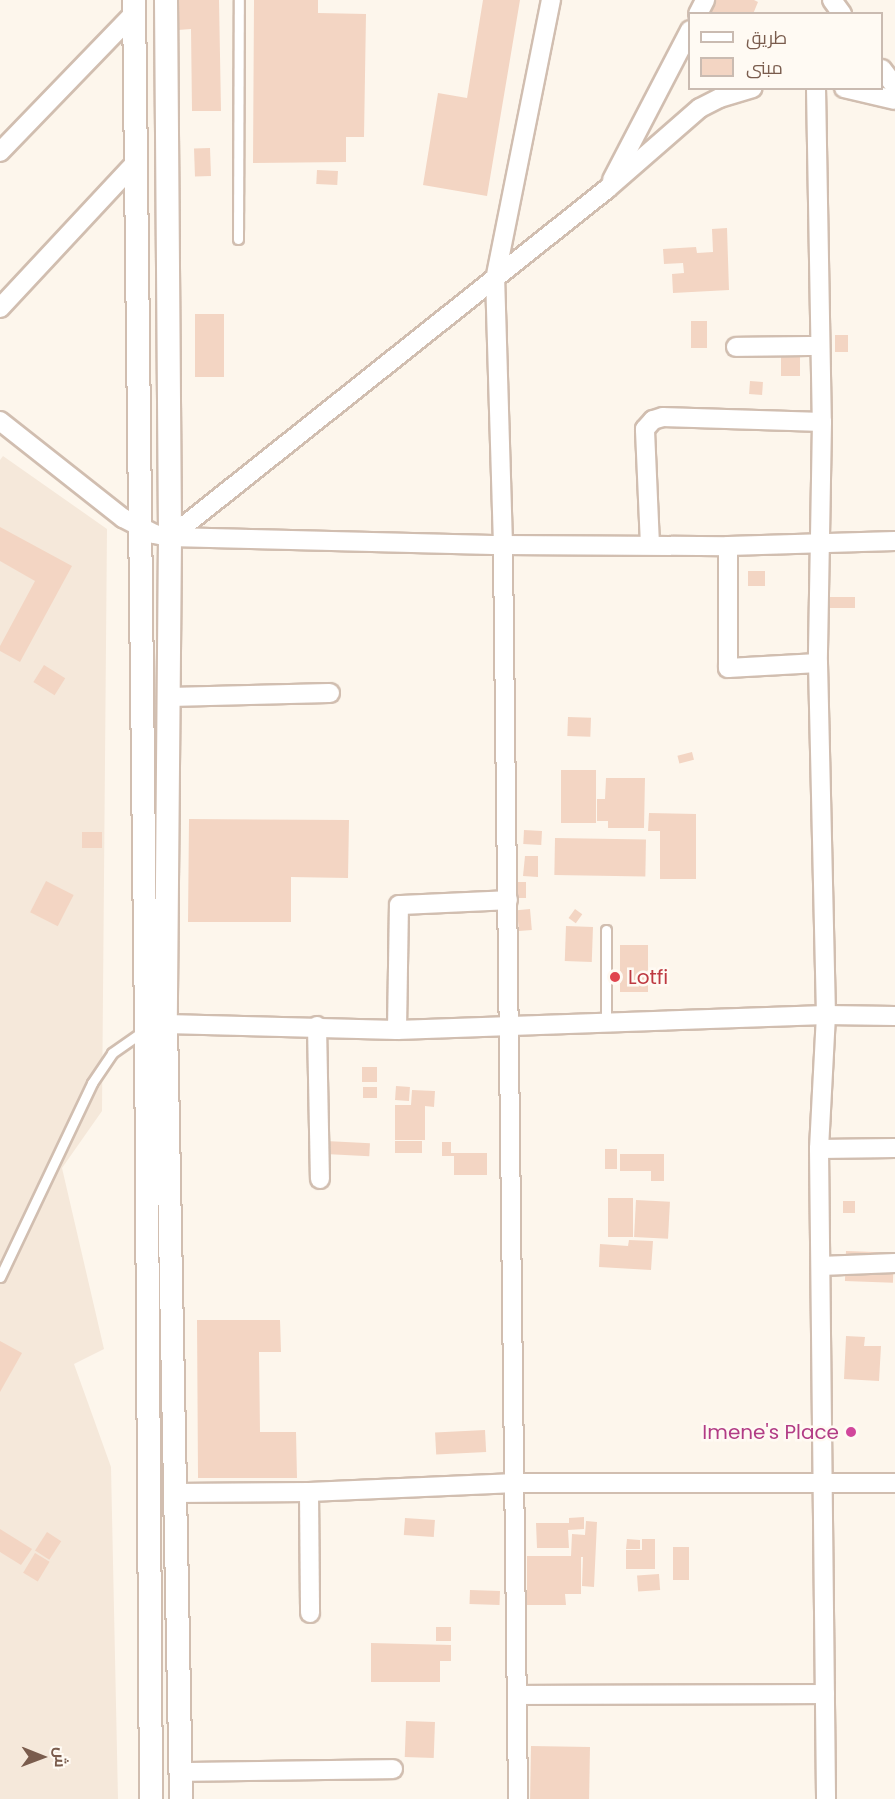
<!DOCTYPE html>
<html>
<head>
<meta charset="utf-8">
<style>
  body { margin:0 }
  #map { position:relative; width:895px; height:1799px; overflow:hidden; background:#fdf6ec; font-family:Poppins,Cairo,sans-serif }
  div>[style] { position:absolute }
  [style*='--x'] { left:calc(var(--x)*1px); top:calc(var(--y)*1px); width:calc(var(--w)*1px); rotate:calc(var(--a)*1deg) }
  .residential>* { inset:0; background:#f5e8da }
  .building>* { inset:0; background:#f3d5c3; transform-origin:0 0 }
  .roads { filter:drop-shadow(2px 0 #d1beb0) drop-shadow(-2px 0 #d1beb0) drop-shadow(0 2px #d1beb0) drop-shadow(0 -2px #d1beb0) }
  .service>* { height:9px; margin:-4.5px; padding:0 4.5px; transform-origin:4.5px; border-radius:4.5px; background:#fff }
  .minor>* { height:18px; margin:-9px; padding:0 9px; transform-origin:9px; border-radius:9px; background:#fff }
  .tertiary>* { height:22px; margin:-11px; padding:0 11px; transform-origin:11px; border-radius:11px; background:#fff }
  .dots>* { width:16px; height:16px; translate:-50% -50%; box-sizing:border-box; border:3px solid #fffaf3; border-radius:50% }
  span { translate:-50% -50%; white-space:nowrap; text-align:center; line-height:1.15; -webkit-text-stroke:5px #fffaf3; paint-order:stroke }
  .health-label { font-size:20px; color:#be3a42 }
  .left { translate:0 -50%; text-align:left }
  .hotel-label { font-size:20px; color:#b23c85 }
  .right { translate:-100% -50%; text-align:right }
  .legend { position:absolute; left:688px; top:12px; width:195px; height:78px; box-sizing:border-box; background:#fffaf3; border:2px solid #cabbb1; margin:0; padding:8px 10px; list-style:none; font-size:18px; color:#7a5c4d }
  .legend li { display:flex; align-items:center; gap:12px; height:30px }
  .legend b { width:30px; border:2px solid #cabbb1 }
  .north { position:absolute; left:12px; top:1727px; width:60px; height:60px; -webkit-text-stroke:4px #fffaf3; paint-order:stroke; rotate:91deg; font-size:16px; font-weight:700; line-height:24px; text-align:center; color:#7a5c4d }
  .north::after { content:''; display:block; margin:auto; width:21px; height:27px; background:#7a5c4d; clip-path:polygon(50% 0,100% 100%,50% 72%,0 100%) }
</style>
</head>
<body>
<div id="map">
  <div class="residential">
    <i style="clip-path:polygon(3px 456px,107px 529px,102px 1111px,62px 1168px,104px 1349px,74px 1364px,111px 1467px,118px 1799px,0 1799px,0 460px)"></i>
  </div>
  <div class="building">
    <i style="clip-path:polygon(177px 0,219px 0,221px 111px,192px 111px,191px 29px,178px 30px)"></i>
    <i style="clip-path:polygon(254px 0,318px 0,318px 13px,366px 14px,364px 137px,346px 137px,346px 162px,253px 163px)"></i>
    <i style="clip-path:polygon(483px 0,520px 0,487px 196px,423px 185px,438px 93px,467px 98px)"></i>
    <i style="clip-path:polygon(713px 0,754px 0,758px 2px,753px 14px,710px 14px,708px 12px)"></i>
    <i style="left:210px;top:148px;width:28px;height:16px;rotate:88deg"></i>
    <i style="left:317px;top:170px;width:21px;height:14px;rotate:3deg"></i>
    <i style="clip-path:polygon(727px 228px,729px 290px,673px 293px,672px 274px,684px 273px,683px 263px,664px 264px,663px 249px,696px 247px,697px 253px,713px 252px,712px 229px)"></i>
    <i style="left:195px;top:314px;width:29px;height:63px"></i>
    <i style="left:691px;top:321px;width:16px;height:27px"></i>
    <i style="left:835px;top:335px;width:13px;height:17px"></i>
    <i style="left:781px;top:351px;width:19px;height:25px"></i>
    <i style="left:750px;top:381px;width:13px;height:13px;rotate:4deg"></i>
    <i style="clip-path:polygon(0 527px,72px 566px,20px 662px,0 651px,0 646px,35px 581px,0 561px)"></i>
    <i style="left:748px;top:571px;width:17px;height:15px"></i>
    <i style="left:826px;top:597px;width:29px;height:11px"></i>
    <i style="left:44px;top:665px;width:25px;height:20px;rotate:32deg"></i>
    <i style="left:568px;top:717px;width:23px;height:19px;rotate:2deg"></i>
    <i style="left:692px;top:752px;width:8px;height:15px;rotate:76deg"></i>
    <i style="left:596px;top:770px;width:53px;height:35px;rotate:90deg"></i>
    <i style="clip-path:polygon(606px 778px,645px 778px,644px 828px,608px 828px,608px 821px,597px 821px,597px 799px,605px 799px)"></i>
    <i style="clip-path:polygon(649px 813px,696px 814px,696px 879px,660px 879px,660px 831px,648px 831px)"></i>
    <i style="clip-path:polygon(189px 819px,349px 820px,348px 878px,291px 877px,291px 922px,188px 922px)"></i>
    <i style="left:524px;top:830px;width:18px;height:14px;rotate:3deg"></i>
    <i style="left:82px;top:832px;width:20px;height:16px"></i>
    <i style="left:555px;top:838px;width:91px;height:37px;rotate:1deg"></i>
    <i style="clip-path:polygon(525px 856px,538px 856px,538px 877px,523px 876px)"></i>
    <i style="left:46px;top:881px;width:31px;height:35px;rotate:27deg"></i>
    <i style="left:514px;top:882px;width:12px;height:16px"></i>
    <i style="left:530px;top:909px;width:21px;height:13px;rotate:85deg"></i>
    <i style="left:575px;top:909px;width:9px;height:11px;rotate:36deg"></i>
    <i style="left:566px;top:926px;width:27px;height:35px;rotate:2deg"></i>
    <i style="left:620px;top:945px;width:28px;height:47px"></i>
    <i style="left:362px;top:1067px;width:15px;height:15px"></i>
    <i style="left:396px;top:1086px;width:14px;height:14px;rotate:4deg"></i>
    <i style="left:377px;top:1087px;width:11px;height:14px;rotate:90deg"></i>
    <i style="clip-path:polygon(412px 1090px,435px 1091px,434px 1107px,425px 1106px,425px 1140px,395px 1140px,395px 1105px,411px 1105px)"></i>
    <i style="left:326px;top:1141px;width:44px;height:13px;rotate:3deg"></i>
    <i style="left:395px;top:1141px;width:27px;height:12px"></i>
    <i style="clip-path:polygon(442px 1142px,451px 1142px,451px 1153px,487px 1153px,487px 1175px,454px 1175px,454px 1156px,442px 1156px)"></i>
    <i style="left:605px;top:1149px;width:12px;height:20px"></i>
    <i style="clip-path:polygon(620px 1154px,664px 1154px,664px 1181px,651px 1181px,651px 1171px,620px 1171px)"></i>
    <i style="left:608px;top:1198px;width:25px;height:39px"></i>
    <i style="left:636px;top:1200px;width:34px;height:37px;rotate:3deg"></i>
    <i style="left:855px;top:1201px;width:12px;height:12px;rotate:90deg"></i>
    <i style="clip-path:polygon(629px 1240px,653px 1241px,651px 1270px,599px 1267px,600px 1244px,628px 1246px)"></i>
    <i style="left:846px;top:1251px;width:48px;height:30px;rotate:2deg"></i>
    <i style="clip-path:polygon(197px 1320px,280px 1320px,281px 1352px,259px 1352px,260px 1432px,296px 1432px,297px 1478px,198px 1478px)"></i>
    <i style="clip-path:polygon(846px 1336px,865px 1337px,864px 1346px,881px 1346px,879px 1381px,844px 1379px)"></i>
    <i style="clip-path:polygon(0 1341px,22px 1353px,0 1392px)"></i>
    <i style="left:485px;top:1430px;width:22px;height:50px;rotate:87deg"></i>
    <i style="clip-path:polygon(584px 1517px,584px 1529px,568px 1530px,569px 1548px,537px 1548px,536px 1523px,569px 1523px,569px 1518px)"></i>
    <i style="left:405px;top:1518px;width:30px;height:17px;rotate:4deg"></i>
    <i style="clip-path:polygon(586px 1521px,597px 1522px,594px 1587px,582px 1586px,583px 1557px,581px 1557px,581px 1594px,565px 1594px,566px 1605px,527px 1605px,527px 1556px,571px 1556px,572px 1534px,585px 1535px)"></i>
    <i style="clip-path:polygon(0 1529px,32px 1549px,21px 1565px,0 1552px)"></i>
    <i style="left:47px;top:1532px;width:17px;height:22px;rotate:33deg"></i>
    <i style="clip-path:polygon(627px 1539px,640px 1540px,640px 1549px,626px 1549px)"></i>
    <i style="clip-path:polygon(642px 1539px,655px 1539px,655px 1569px,626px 1569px,626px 1550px,642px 1550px)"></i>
    <i style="left:673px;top:1547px;width:16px;height:33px"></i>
    <i style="left:35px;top:1553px;width:17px;height:23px;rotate:31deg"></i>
    <i style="left:659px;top:1574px;width:16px;height:22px;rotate:86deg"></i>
    <i style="left:470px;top:1590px;width:30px;height:14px;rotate:2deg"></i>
    <i style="left:436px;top:1627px;width:15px;height:14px"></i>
    <i style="clip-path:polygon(371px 1643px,451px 1645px,451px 1661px,440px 1661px,440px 1682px,371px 1682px)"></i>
    <i style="left:406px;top:1721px;width:29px;height:36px;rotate:2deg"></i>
    <i style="left:531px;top:1746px;width:59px;height:53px;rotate:1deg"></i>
  </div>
  <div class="roads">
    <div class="service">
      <i style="--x:238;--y:239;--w:239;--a:-89.8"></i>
      <i style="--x:606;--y:930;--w:93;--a:90"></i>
      <i style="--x:0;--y:1277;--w:215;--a:-64.6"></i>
      <i style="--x:92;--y:1083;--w:36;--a:-56"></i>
      <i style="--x:112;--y:1053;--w:38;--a:-35"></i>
    </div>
    <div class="minor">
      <i style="--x:832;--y:0;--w:17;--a:54"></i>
      <i style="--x:698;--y:14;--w:16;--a:-63"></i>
      <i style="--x:882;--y:69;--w:21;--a:53"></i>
      <i style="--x:816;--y:88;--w:334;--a:89"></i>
      <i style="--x:822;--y:422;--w:241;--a:91"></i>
      <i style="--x:818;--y:663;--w:352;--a:88.7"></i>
      <i style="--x:826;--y:1015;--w:134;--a:93"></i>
      <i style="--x:819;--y:1149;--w:650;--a:89.38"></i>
      <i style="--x:844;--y:88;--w:52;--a:13.2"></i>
      <i style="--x:0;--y:152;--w:193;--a:-46"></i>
      <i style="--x:612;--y:180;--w:169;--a:-62.5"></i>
      <i style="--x:0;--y:308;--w:198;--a:-47"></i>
      <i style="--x:736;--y:347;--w:84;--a:-0.7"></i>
      <i style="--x:0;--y:421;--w:157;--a:38.3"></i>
      <i style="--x:123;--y:518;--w:35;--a:27"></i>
      <i style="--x:154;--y:534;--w:16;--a:11"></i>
      <i style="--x:170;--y:537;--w:333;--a:1.4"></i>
      <i style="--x:503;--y:545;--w:225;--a:0.3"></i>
      <i style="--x:728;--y:546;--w:167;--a:-1.7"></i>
      <i style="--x:170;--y:537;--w:559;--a:-38.53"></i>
      <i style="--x:607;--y:189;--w:123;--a:-41.1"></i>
      <i style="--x:700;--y:108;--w:22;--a:-27"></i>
      <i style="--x:720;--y:98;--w:34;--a:-17"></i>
      <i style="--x:650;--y:545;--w:116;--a:-92.5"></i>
      <i style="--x:645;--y:429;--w:12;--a:-48"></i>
      <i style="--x:653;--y:420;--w:10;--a:-17"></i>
      <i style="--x:663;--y:417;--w:159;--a:1.8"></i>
      <i style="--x:728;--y:546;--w:122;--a:90"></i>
      <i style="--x:728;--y:668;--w:90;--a:-3.2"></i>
      <i style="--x:169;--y:697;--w:161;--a:-1.4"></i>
      <i style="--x:317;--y:1026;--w:153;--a:88.9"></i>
      <i style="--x:154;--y:1027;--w:12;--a:-14"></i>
      <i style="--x:166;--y:1024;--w:231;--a:1.5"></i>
      <i style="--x:397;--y:1030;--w:429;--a:-2"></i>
      <i style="--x:826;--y:1015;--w:69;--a:0.8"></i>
      <i style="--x:397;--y:1030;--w:125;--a:-89.1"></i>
      <i style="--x:399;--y:905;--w:109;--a:-2.6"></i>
      <i style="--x:819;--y:1149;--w:76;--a:-0.8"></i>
      <i style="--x:821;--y:1266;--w:74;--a:-2.3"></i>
      <i style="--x:309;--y:1492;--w:121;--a:89.5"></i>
      <i style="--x:174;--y:1493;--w:135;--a:-0.4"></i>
      <i style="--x:309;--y:1492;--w:207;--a:-2.5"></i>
      <i style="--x:516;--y:1483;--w:379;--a:0"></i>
      <i style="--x:517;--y:1695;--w:308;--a:-0.2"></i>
      <i style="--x:180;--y:1772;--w:213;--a:-0.8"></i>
      <i style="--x:518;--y:1799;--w:1254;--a:-90.69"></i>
      <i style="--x:503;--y:545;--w:265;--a:-91.7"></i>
      <i style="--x:495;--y:280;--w:286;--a:-78.7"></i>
    </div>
    <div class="tertiary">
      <i style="--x:134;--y:0;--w:1028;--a:89.33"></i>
      <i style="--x:146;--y:1028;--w:771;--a:89.63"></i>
      <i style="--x:166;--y:0;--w:537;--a:89.57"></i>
      <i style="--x:170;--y:537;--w:487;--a:90.5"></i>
      <i style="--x:166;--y:1024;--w:775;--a:88.89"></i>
    </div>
  </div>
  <div class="dots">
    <i style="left:615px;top:977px;background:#e0444e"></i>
    <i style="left:851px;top:1432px;background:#d1479c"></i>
  </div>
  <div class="health-label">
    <span class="left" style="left:628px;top:977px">Lotfi</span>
  </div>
  <div class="hotel-label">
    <span class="right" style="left:839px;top:1432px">Imene's Place</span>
  </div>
  <ul class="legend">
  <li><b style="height:8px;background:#fff"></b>طريق</li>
  <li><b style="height:16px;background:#f3d5c3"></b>مبنى</li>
  </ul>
  <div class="north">ش</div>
</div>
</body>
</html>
